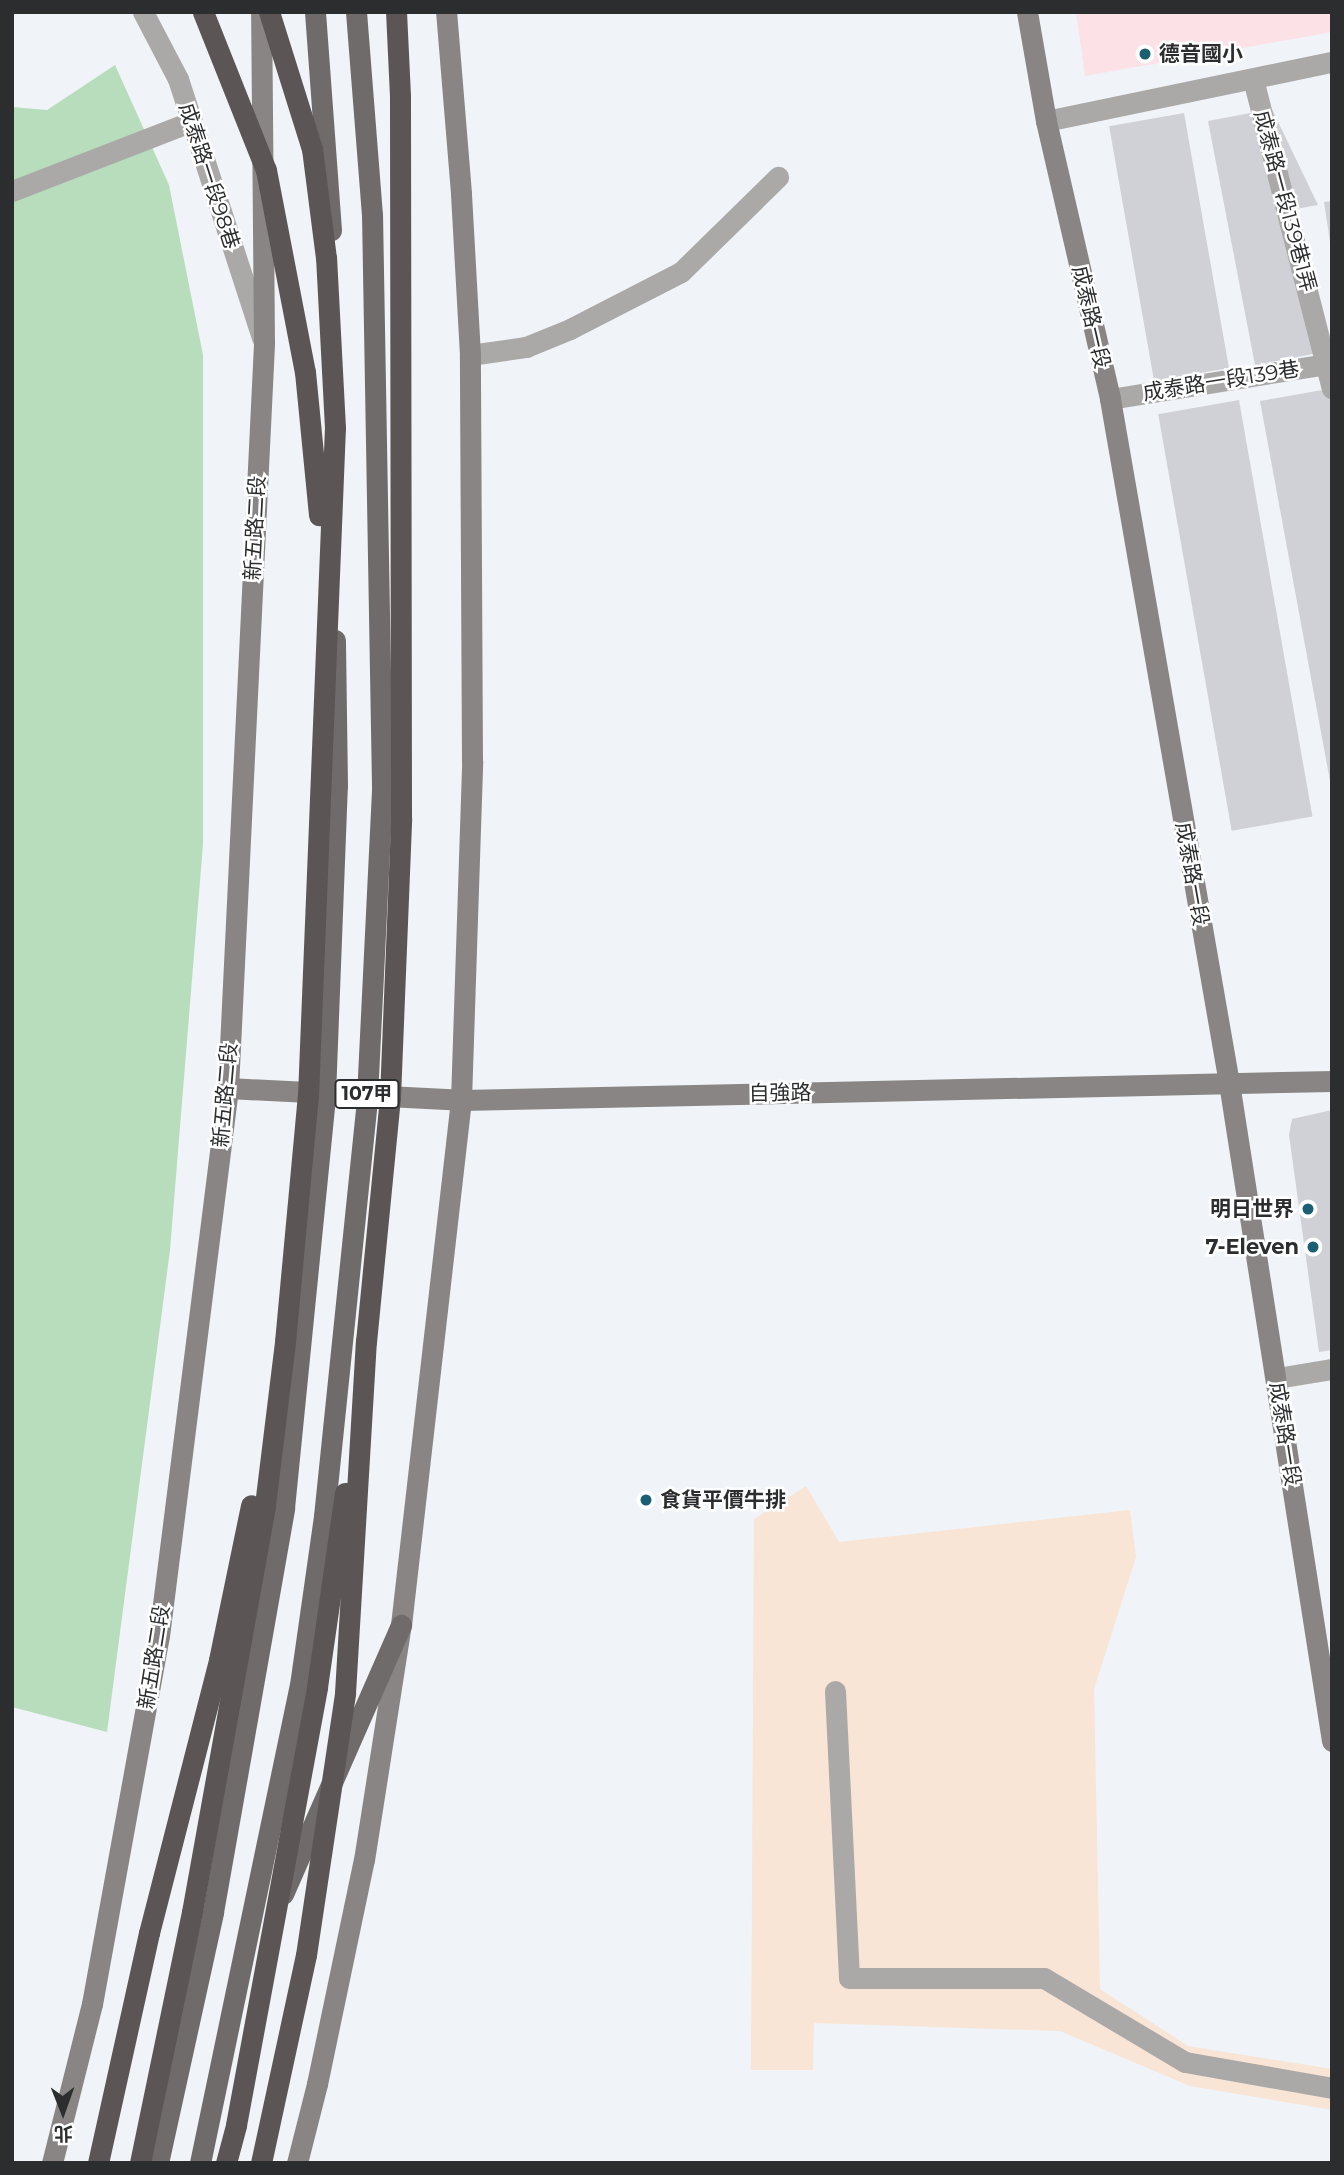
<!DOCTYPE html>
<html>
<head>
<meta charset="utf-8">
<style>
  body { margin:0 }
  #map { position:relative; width:1344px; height:2175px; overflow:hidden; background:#f0f3f7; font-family:Montserrat,"Noto Sans TC",sans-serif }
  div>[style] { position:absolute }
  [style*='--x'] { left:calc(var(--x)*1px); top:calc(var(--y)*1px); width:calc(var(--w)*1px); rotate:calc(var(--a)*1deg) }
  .industrial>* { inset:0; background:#f8e5d5 }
  .education>* { inset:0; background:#fce1e6 }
  .green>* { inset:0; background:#b7ddbc }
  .building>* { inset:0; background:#d0d1d6; transform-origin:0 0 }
  .lane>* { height:21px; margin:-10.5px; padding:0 10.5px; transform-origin:10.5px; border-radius:10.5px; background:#aba9a8 }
  .street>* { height:21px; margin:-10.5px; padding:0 10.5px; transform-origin:10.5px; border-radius:10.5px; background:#aba9a8 }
  .secondary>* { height:21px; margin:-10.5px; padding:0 10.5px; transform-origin:10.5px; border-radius:10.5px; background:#888584 }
  .primary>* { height:21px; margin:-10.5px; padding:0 10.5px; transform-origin:10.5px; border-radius:10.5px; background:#706b6b }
  .highway>* { height:21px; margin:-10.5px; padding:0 10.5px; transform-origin:10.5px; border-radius:10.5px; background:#5b5655 }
  .dots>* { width:19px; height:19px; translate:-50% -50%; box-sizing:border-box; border:4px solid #fff; border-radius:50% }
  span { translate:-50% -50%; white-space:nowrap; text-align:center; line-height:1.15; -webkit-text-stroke:5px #fff; paint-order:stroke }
  .shield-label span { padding:2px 5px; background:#fff; border:2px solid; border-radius:5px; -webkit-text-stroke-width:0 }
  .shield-label { font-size:19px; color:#2c2d2e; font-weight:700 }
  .poi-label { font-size:21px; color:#2c2d2e; font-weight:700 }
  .left { translate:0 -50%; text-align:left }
  .right { translate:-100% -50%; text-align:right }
  .street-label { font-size:21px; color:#2c2d2e }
  .frame { position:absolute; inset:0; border:14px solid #2c2d2e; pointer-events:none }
  .north { position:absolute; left:28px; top:2077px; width:70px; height:70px; -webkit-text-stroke:5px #fff; paint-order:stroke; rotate:179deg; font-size:19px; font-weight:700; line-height:28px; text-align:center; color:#2c2d2e }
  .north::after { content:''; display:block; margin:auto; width:24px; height:32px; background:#2c2d2e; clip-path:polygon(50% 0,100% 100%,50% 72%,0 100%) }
</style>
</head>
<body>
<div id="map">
  <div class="industrial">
    <i style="clip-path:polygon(806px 1486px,839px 1542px,1130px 1510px,1136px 1557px,1094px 1689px,1100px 1989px,1188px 2046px,1332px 2069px,1332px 2110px,1190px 2086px,1060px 2031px,814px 2023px,813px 2070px,751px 2070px,754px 1519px)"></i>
  </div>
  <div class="education">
    <i style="clip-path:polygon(1076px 12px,1332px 12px,1332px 32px,1085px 76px)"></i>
  </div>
  <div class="green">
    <i style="clip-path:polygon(115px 65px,169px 185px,203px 355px,203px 844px,170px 1250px,107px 1732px,12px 1707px,12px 107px,47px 110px)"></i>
  </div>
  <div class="building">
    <i style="clip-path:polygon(1272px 109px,1318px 205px,1290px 210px,1318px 353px,1255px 365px,1208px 121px)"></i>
    <i style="left:1184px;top:113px;width:259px;height:76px;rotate:80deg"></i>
    <i style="clip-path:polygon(1332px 201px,1332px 242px,1330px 242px,1324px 202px)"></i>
    <i style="clip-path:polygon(1328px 389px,1332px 410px,1330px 781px,1260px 401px)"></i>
    <i style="left:1239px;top:400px;width:423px;height:82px;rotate:80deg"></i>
    <i style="clip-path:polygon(1332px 1110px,1332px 1350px,1319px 1352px,1289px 1135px,1292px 1119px)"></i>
  </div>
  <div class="lane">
    <i style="--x:1253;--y:79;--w:319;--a:75.7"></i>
    <i style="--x:1046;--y:121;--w:292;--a:-11.7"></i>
    <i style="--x:12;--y:191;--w:191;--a:-21.2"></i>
    <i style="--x:470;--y:355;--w:57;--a:-8.1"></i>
    <i style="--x:526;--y:347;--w:48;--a:-22.2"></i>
    <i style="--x:570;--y:329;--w:125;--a:-27.2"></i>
    <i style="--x:681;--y:272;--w:136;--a:-44.4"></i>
    <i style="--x:1110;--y:399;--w:225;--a:-9.2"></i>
    <i style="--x:1277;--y:1378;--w:56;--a:-9.3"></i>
    <i style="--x:835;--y:1691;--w:287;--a:87.2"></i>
    <i style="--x:849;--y:1978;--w:195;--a:0"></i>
    <i style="--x:1044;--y:1978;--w:164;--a:30.8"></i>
    <i style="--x:1185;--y:2062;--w:149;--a:10"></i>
  </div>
  <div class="street">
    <i style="--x:143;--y:12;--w:76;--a:62.4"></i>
    <i style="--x:178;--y:79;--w:272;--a:72"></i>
  </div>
  <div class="secondary">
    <i style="--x:1027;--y:12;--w:111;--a:80.1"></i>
    <i style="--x:1046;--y:121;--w:285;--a:77"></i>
    <i style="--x:1110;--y:399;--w:694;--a:80.13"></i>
    <i style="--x:1229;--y:1083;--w:666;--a:81.1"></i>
    <i style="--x:228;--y:1088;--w:233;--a:2.9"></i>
    <i style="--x:461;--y:1100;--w:871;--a:-1.25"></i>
    <i style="--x:52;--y:2163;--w:164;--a:-75.9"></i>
    <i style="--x:92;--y:2004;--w:374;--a:-79.7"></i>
    <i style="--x:159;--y:1636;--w:552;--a:-82.82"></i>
    <i style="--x:228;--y:1088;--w:746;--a:-87.23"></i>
    <i style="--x:264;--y:343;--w:331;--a:-90.5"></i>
    <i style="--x:297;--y:2163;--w:81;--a:-75.8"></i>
    <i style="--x:317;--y:2084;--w:229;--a:-78.2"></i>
    <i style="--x:364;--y:1860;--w:238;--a:-81.1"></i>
    <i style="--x:401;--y:1625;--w:528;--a:-83.48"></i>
    <i style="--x:461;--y:1100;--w:339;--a:-88.1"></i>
    <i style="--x:472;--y:761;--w:406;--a:-90.3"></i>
    <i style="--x:470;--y:355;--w:162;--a:-93.2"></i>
    <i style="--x:461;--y:193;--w:182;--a:-94.7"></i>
  </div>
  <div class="primary">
    <i style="--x:315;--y:12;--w:219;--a:85.8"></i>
    <i style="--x:283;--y:1894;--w:294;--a:-66.3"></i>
    <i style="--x:158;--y:2163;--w:257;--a:-77.6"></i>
    <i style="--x:213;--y:1912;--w:410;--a:-80"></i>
    <i style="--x:284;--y:1508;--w:415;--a:-84.3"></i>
    <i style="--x:325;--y:1095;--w:309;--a:-87.8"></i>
    <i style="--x:337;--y:786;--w:146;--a:-90.8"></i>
    <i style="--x:200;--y:2163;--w:488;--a:-78.2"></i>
    <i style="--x:300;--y:1685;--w:171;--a:-81.9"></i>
    <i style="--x:324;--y:1516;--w:421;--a:-84.1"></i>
    <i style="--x:367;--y:1097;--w:311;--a:-87.2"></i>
    <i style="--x:382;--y:786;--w:571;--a:-91"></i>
    <i style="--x:372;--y:215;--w:204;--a:-94.5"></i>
  </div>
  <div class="highway">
    <i style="--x:203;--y:12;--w:170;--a:68.3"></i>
    <i style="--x:266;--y:170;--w:206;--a:79.1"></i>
    <i style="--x:305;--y:372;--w:144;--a:84.4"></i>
    <i style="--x:98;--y:2163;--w:236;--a:-77.5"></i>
    <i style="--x:149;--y:1933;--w:282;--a:-75.6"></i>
    <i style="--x:219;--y:1660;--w:158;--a:-78.3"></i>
    <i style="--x:140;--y:2163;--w:256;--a:-78.3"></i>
    <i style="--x:192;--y:1912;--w:413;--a:-79.8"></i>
    <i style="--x:265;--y:1505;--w:164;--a:-83"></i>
    <i style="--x:285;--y:1342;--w:247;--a:-84.7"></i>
    <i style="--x:308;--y:1096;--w:669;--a:-87.69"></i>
    <i style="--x:335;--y:428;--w:170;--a:-93"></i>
    <i style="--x:326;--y:258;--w:110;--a:-97.3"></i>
    <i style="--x:312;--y:149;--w:144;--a:-107.4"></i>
    <i style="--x:226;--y:2163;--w:39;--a:-75"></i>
    <i style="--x:236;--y:2125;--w:445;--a:-79.5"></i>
    <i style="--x:317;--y:1687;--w:196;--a:-81.8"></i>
    <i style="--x:261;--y:2163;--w:213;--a:-77.8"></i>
    <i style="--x:306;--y:1955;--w:265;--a:-81.5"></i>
    <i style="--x:345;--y:1693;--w:352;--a:-86.6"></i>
    <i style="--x:366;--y:1342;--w:246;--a:-84.4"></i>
    <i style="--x:390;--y:1097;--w:279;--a:-87.7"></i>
    <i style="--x:401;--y:818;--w:722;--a:-90.08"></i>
    <i style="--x:400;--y:96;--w:84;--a:-92.7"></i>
  </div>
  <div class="dots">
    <i style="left:1145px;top:54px;background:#1b5f72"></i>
    <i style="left:1308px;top:1209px;background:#1b5f72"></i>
    <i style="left:1313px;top:1247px;background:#1b5f72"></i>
    <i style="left:646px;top:1500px;background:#1b5f72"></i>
  </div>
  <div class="shield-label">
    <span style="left:367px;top:1094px">107甲</span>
  </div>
  <div class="poi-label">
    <span class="left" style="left:1159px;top:54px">德音國小</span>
    <span class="right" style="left:1294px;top:1209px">明日世界</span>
    <span class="right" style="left:1299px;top:1247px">7-Eleven</span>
    <span class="left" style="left:660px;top:1500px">食貨平價牛排</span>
  </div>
  <div class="street-label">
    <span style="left:209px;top:176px;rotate:72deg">成泰路一段98巷</span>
    <span style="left:1285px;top:201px;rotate:75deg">成泰路一段139巷1弄</span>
    <span style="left:1091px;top:317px;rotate:77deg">成泰路一段</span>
    <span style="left:1221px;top:381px;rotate:-9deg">成泰路一段139巷</span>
    <span style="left:255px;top:528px;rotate:-87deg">新五路二段</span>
    <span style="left:1192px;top:874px;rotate:80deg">成泰路一段</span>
    <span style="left:780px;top:1093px;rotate:-1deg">自強路</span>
    <span style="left:225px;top:1095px;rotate:-85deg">新五路二段</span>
    <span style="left:1285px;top:1434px;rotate:81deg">成泰路一段</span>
    <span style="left:154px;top:1657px;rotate:-81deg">新五路二段</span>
  </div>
  <div class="frame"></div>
  <div class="north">北</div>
</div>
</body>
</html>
